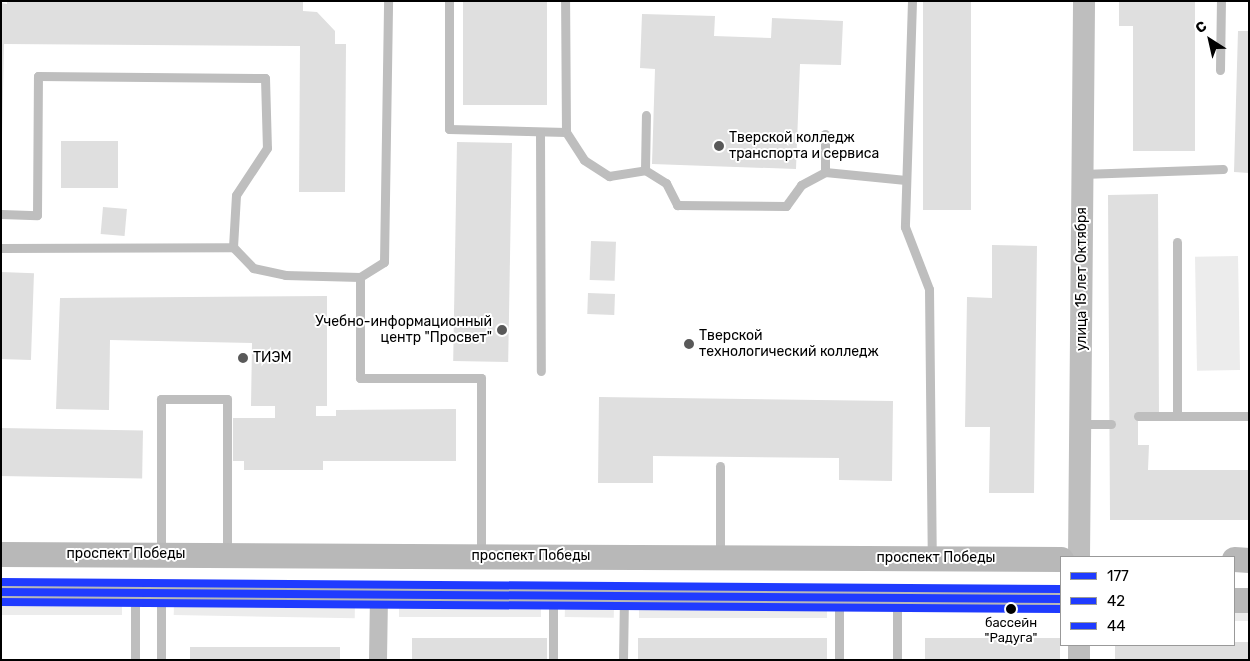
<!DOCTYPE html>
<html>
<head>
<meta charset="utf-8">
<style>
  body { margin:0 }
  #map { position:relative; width:1250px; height:661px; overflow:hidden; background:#fff; font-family:Rubik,sans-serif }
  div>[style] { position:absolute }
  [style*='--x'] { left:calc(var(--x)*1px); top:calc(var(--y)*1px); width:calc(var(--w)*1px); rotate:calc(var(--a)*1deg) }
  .green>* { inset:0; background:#ececec; transform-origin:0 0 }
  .building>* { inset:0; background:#dfdfdf; transform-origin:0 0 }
  .service>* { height:9px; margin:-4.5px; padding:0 4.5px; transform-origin:4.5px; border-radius:4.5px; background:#bebebe }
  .minor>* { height:18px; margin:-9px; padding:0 9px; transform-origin:9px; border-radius:9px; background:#bebebe }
  .tertiary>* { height:22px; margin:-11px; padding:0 11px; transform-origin:11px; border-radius:11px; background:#bebebe }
  .secondary>* { height:25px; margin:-12.5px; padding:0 12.5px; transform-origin:12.5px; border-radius:12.5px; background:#b8b8b8 }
  .bus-1>* { height:8px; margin:-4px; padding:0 4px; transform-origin:4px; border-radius:4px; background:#1f3bff }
  .bus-2>* { height:8px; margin:-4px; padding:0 4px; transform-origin:4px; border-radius:4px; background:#1f3bff }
  .bus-3>* { height:8px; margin:-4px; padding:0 4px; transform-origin:4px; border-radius:4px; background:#1f3bff }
  .dots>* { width:14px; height:14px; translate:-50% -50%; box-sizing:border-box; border:2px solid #fff; border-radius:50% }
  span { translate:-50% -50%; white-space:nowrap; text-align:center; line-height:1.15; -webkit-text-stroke:4px #fff; paint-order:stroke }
  .bus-label { font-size:13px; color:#000 }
  .poi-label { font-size:14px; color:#000 }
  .left { translate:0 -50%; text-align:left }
  .right { translate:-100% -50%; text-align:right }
  .street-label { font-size:14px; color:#000 }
  .frame { position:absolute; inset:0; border:2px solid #000; pointer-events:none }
  .legend { position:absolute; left:1060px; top:556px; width:175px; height:90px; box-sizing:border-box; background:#fff; border:1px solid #999; margin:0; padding:6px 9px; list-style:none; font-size:15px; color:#000 }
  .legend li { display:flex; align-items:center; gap:10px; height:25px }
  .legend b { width:25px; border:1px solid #999 }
  .north { position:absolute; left:1185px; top:15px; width:50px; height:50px; -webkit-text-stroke:4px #fff; paint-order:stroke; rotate:325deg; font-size:14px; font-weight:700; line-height:20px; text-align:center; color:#000 }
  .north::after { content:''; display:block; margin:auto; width:18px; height:22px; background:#000; clip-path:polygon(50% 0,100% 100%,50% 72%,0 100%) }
</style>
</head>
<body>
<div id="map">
  <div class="green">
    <i style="left:1238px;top:256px;width:114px;height:43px;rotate:89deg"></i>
    <i style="left:174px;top:600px;width:181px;height:15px;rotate:1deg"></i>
    <i style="left:1px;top:601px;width:121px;height:14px"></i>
    <i style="left:399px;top:602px;width:142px;height:15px"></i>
    <i style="left:565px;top:603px;width:49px;height:14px;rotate:1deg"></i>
    <i style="left:827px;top:603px;width:15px;height:188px;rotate:90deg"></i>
    <i style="left:1234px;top:610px;width:15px;height:11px"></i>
  </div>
  <div class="building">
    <i style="clip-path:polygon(7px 1px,303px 1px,303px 11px,317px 12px,335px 31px,335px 44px,346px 44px,345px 192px,299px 192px,300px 46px,4px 44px,1px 183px,1px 3px,7px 4px)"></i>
    <i style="left:463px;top:1px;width:84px;height:104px"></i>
    <i style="left:923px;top:1px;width:48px;height:209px"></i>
    <i style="clip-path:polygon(1119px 1px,1195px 1px,1195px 151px,1133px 151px,1133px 26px,1119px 26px)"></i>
    <i style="clip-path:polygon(642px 14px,715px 16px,714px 36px,771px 38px,772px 18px,843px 21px,841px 65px,800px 64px,796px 169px,652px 164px,655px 69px,640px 68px)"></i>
    <i style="clip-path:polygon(1238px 31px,1249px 31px,1249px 173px,1234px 172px)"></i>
    <i style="left:61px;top:141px;width:57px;height:47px"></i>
    <i style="left:457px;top:142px;width:55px;height:219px;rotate:1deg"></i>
    <i style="clip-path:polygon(1158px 194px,1159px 414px,1138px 414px,1138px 445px,1149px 445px,1148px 470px,1249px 470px,1249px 520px,1110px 520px,1108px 195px)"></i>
    <i style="left:103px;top:207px;width:24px;height:27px;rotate:5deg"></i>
    <i style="left:591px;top:241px;width:25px;height:39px;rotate:2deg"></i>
    <i style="clip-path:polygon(992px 245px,1037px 246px,1034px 493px,989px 493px,990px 427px,965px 427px,967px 297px,992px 298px)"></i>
    <i style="left:1px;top:272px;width:33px;height:87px;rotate:2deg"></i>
    <i style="left:588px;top:293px;width:27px;height:21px;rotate:2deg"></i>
    <i style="clip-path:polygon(327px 296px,327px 406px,316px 406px,316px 416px,336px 416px,336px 410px,456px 409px,456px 461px,323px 461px,323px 470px,244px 470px,244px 461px,233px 461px,233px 418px,275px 418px,275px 406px,251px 406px,252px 343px,110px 340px,109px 410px,56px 409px,60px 298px)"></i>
    <i style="clip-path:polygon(599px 397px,893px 401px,892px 481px,839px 480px,839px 458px,653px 456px,653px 483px,598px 483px)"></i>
    <i style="left:1px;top:428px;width:142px;height:48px;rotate:1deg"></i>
    <i style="left:412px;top:638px;width:135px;height:22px"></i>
    <i style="left:638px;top:638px;width:189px;height:22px"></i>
    <i style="left:925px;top:638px;width:135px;height:22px"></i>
    <i style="clip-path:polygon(1234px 642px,1249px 642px,1249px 660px,1115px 660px,1115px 645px,1234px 645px)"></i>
    <i style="left:190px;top:647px;width:150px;height:13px"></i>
  </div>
  <div class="service">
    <i style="--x:449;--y:1;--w:128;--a:90"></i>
    <i style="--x:449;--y:129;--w:117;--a:1.5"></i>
    <i style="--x:566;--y:132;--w:131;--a:-90.4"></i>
    <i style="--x:912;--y:1;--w:226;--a:91.8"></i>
    <i style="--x:905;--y:227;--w:66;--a:68.8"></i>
    <i style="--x:929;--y:289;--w:268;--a:89.4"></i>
    <i style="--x:1220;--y:70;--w:69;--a:-89.2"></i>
    <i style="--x:540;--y:132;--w:239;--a:89.8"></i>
    <i style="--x:566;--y:132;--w:33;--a:57"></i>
    <i style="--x:584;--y:160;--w:30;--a:33"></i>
    <i style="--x:609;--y:176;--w:36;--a:-9"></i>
    <i style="--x:645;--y:170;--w:25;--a:32"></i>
    <i style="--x:666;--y:183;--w:25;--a:63"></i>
    <i style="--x:677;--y:205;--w:109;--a:0.5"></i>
    <i style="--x:786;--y:206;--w:26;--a:-54"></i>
    <i style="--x:801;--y:185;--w:27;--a:-28"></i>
    <i style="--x:825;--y:172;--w:38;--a:-90"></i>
    <i style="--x:645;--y:170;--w:55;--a:-89"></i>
    <i style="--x:825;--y:172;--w:81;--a:5.6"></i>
    <i style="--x:1083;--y:174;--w:140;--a:-2"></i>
    <i style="--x:1;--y:214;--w:36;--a:2"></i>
    <i style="--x:37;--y:215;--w:139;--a:-89.6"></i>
    <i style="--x:38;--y:76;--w:227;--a:0.5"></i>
    <i style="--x:265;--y:78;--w:70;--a:88.4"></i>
    <i style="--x:267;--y:148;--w:56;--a:123.4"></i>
    <i style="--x:236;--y:195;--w:52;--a:93.3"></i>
    <i style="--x:233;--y:247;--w:29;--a:46"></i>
    <i style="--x:253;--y:268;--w:33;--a:12"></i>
    <i style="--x:285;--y:275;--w:75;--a:1.5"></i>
    <i style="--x:360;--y:277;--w:28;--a:-32"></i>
    <i style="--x:384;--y:262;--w:261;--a:-89.1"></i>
    <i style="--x:1;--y:248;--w:232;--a:-0.2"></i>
    <i style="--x:360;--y:277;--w:101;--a:90"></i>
    <i style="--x:360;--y:378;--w:121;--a:0"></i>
    <i style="--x:481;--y:378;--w:178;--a:90"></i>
    <i style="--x:1138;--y:416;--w:111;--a:0"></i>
    <i style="--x:1177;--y:416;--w:174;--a:-90"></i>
    <i style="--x:1081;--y:424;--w:30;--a:0"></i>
    <i style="--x:161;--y:554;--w:155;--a:-90"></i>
    <i style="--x:161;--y:399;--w:66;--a:0"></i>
    <i style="--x:227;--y:399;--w:156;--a:90"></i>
    <i style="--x:720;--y:556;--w:90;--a:-90"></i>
    <i style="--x:897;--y:600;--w:60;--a:90"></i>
    <i style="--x:135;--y:660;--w:65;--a:-90"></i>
    <i style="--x:161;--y:660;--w:65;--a:-90"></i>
    <i style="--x:553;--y:660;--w:62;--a:-90"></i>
    <i style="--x:623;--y:660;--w:63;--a:-89.1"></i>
    <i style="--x:839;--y:660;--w:60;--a:-90"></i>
  </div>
  <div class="minor">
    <i style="--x:378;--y:660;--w:66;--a:-89.1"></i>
  </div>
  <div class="tertiary">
    <i style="--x:1079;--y:557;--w:556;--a:-89.48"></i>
    <i style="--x:1079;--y:660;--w:15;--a:-90"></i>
  </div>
  <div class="secondary">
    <i style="--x:1;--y:554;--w:1060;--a:0.27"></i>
    <i style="--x:1234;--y:559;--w:15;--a:4"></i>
    <i style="--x:1;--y:592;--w:1060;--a:0.38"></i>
    <i style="--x:1234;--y:600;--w:15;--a:0"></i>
  </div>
  <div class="bus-1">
    <i style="--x:1;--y:592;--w:1060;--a:0.38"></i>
  </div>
  <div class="bus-2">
    <i style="--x:1;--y:602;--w:1060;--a:0.38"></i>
  </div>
  <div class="bus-3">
    <i style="--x:1;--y:582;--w:1060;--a:0.38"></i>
  </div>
  <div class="dots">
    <i style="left:719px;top:146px;background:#595959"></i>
    <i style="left:502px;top:330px;background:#595959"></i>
    <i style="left:689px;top:344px;background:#595959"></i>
    <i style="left:243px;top:358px;background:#595959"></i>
    <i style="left:1011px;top:609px;background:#000"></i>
  </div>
  <div class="bus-label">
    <span style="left:1011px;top:631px">бассейн<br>"Радуга"</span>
  </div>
  <div class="poi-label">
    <span class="left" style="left:729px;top:146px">Тверской колледж<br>транспорта и сервиса</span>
    <span class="right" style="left:492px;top:330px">Учебно-информационный<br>центр "Просвет"</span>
    <span class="left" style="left:699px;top:344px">Тверской<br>технологический колледж</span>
    <span class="left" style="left:253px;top:358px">ТИЭМ</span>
  </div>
  <div class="street-label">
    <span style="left:1082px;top:279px;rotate:-90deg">улица 15 лет Октября</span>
    <span style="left:126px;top:554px">проспект Победы</span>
    <span style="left:531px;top:556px">проспект Победы</span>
    <span style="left:936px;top:558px">проспект Победы</span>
  </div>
  <div class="frame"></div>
  <ul class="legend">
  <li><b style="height:6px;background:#1f3bff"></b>177</li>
  <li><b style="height:6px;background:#1f3bff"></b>42</li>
  <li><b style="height:6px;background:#1f3bff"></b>44</li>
  </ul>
  <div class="north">С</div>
</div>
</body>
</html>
